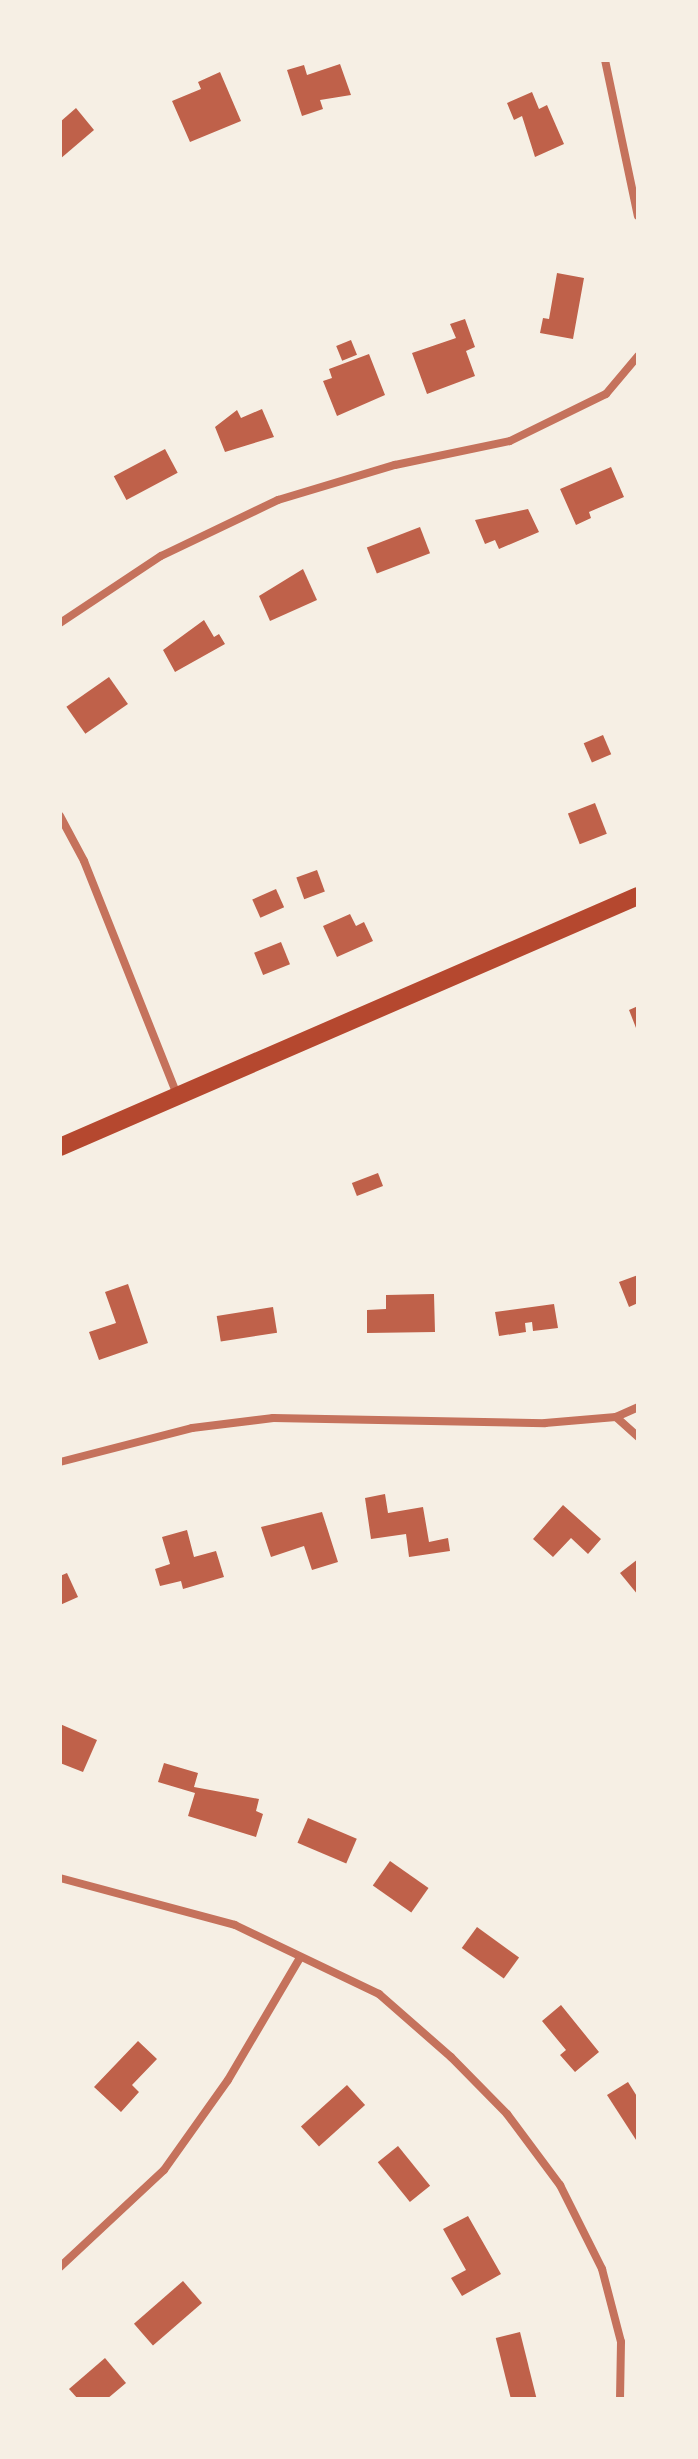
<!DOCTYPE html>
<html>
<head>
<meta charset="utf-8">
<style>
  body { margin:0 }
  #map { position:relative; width:698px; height:2459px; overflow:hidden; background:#f6efe4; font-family:Montserrat,sans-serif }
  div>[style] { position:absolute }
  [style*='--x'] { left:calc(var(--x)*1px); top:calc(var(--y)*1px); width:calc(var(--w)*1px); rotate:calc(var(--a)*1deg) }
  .building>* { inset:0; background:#bf614a; transform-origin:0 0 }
  .minor>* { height:8px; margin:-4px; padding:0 4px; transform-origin:4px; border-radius:4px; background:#c5725c }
  .primary>* { height:18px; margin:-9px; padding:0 9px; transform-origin:9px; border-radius:9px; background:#b5482f }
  span { translate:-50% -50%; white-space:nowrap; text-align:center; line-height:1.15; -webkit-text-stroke:8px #f6efe4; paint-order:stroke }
  .frame { position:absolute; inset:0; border:62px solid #f6efe4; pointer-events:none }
</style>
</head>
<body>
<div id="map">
  <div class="building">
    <i style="clip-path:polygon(340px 64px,351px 95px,320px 100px,323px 109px,302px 116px,287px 70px,304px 65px,307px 75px)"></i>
    <i style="clip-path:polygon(220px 72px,241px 121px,190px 142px,172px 101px,201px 89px,198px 82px)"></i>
    <i style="clip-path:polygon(532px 92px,539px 109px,547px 105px,564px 144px,535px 157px,522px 116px,514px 120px,507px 103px)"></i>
    <i style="clip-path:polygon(76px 108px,94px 130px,60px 159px,60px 122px)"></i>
    <i style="clip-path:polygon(557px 273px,584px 278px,573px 339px,540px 333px,543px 318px,549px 319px)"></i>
    <i style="clip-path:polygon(465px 319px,475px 347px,466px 351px,475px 376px,427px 394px,412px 353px,456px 338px,450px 324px)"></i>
    <i style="left:351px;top:340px;width:16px;height:16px;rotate:68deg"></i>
    <i style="clip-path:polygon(369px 354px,385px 395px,337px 416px,323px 381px,332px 378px,329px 369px)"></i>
    <i style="clip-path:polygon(262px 409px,274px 437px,225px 452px,215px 427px,237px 410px,241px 418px)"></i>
    <i style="left:165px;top:449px;width:27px;height:58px;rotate:62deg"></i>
    <i style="clip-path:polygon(611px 467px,624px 497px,589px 512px,591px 518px,576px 525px,560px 489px)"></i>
    <i style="clip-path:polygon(528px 509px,539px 532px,499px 549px,495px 540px,485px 544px,475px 520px)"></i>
    <i style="left:420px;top:527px;width:28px;height:57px;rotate:69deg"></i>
    <i style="clip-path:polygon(303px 569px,317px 600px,270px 621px,259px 596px)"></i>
    <i style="clip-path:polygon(204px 620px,214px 637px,219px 634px,225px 644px,175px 672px,163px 650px)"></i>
    <i style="left:109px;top:677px;width:33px;height:52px;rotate:55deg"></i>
    <i style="left:603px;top:735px;width:21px;height:21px;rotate:67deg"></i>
    <i style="left:595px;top:803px;width:33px;height:29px;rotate:69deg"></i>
    <i style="left:317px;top:870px;width:23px;height:22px;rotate:70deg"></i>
    <i style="left:276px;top:889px;width:20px;height:26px;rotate:66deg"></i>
    <i style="clip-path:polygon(350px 914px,356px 926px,364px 922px,373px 941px,337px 957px,323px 926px)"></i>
    <i style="left:281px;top:942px;width:24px;height:29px;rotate:68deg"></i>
    <i style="clip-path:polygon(638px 1006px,638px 1033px,629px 1010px)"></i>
    <i style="left:378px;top:1173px;width:14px;height:28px;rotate:69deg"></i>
    <i style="clip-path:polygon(638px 1275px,638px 1303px,629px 1307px,619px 1282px)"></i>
    <i style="clip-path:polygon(128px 1284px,148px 1343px,99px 1360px,89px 1332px,116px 1323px,105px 1292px)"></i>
    <i style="clip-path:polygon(434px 1294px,435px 1332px,367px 1333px,367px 1310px,386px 1309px,386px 1295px)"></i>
    <i style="clip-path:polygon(554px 1304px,558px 1328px,533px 1331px,532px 1322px,525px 1323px,526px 1332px,499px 1336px,495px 1312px)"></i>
    <i style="left:273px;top:1307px;width:26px;height:57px;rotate:81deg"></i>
    <i style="clip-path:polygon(385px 1494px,388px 1513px,423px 1507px,429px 1542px,448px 1538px,450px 1551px,409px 1557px,406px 1534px,371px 1539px,365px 1498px)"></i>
    <i style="clip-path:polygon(563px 1505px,601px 1539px,588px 1554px,571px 1538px,553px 1557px,533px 1539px)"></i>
    <i style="clip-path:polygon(322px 1512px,338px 1562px,312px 1570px,304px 1546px,271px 1557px,261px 1527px)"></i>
    <i style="clip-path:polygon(187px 1530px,194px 1557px,216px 1551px,224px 1577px,183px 1589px,181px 1581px,160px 1586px,155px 1569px,170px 1564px,162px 1537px)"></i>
    <i style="clip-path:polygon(638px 1559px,638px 1595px,620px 1573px)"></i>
    <i style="clip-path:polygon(67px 1573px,78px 1597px,60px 1605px,60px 1576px)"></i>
    <i style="clip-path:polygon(60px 1724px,97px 1740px,83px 1772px,60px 1763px)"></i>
    <i style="clip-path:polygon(164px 1763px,198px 1773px,194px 1787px,259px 1799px,256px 1811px,263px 1814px,256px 1837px,188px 1816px,195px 1793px,158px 1782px)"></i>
    <i style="left:308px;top:1818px;width:53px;height:27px;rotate:23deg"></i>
    <i style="left:390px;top:1861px;width:47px;height:30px;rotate:35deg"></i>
    <i style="left:477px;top:1927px;width:52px;height:26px;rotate:36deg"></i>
    <i style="clip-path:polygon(561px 2005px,599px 2052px,575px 2072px,560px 2055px,566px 2050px,542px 2021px)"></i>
    <i style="clip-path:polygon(138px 2041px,157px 2059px,132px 2085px,139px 2092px,121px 2112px,94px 2087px)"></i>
    <i style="clip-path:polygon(628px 2082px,638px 2098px,638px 2143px,607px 2095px)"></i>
    <i style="left:347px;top:2085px;width:27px;height:62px;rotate:48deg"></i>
    <i style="left:398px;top:2146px;width:51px;height:26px;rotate:51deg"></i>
    <i style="clip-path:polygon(468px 2216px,501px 2274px,462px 2296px,451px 2278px,466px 2270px,443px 2229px)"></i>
    <i style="left:183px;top:2281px;width:29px;height:65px;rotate:49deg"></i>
    <i style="left:520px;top:2332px;width:69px;height:25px;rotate:76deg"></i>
    <i style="clip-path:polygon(105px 2358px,126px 2383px,107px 2399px,78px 2399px,69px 2389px)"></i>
  </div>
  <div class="minor">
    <i style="--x:605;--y:60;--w:159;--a:78.1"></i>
    <i style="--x:60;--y:623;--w:121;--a:-33.6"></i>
    <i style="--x:161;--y:556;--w:130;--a:-25.6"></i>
    <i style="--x:278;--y:500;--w:122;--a:-16.7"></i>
    <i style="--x:395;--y:465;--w:117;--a:-11.8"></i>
    <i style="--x:510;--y:441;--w:107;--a:-26.1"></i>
    <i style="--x:606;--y:394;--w:50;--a:-49.9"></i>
    <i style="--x:60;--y:816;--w:51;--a:61.9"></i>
    <i style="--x:84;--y:861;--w:252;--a:68.3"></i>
    <i style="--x:616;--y:1417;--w:30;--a:42"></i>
    <i style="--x:60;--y:1462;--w:136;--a:-14.4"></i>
    <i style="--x:192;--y:1428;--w:82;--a:-7"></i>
    <i style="--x:273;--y:1418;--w:272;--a:1.1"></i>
    <i style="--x:545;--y:1423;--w:71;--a:-4.8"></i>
    <i style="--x:616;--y:1417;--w:24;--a:-24"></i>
    <i style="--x:60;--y:1878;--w:181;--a:15"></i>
    <i style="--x:235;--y:1925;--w:160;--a:25.6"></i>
    <i style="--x:379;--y:1994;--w:96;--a:41.2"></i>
    <i style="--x:451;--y:2057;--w:80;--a:45.5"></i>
    <i style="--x:507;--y:2114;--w:89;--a:53.3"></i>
    <i style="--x:560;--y:2185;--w:94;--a:63.4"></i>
    <i style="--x:602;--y:2269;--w:75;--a:75.4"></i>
    <i style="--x:621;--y:2342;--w:57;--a:91"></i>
    <i style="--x:60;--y:2267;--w:142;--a:-43"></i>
    <i style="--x:164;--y:2170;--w:110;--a:-54.6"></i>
    <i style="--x:228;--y:2080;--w:142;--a:-59.5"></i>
  </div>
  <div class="primary">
    <i style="--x:60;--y:1147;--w:630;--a:-23.47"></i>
  </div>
  <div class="frame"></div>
</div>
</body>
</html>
